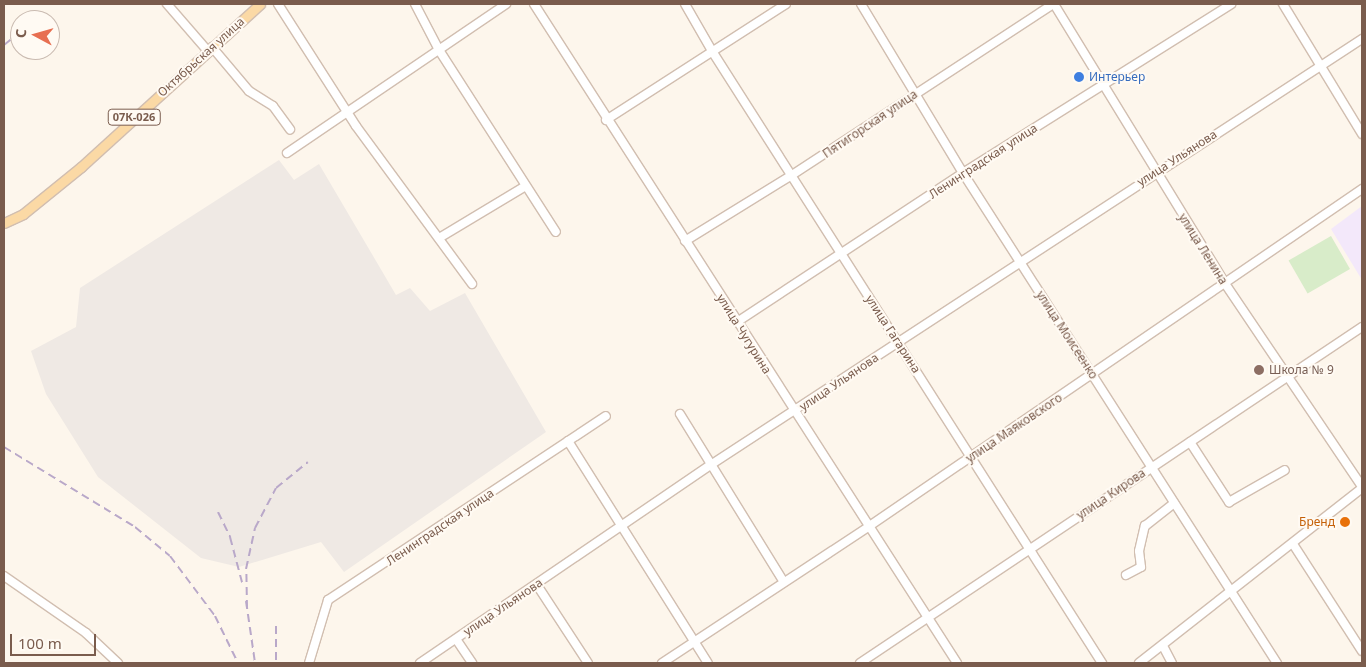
<!DOCTYPE html>
<html>
<head>
<meta charset="utf-8">
<style>
  body { margin:0 }
  #map { position:relative; width:1366px; height:667px; overflow:hidden; background:#fdf6ec; font-family:"Noto Sans",sans-serif }
  div>[style] { position:absolute }
  [style*='--x'] { left:calc(var(--x)*1px); top:calc(var(--y)*1px); width:calc(var(--w)*1px); rotate:calc(var(--a)*1deg) }
  .industrial>* { inset:0; background:#efe9e4 }
  .education>* { inset:0; background:#f3e8fa }
  .green>* { inset:0; background:#d8ecc9; transform-origin:0 0 }
  .roads { filter:drop-shadow(1px 0 #d1beb0) drop-shadow(-1px 0 #d1beb0) drop-shadow(0 1px #d1beb0) drop-shadow(0 -1px #d1beb0) }
  .minor>* { height:8px; margin:-4px; padding:0 4px; transform-origin:4px; border-radius:4px; background:#fff }
  .major>* { height:9px; margin:-4.5px; padding:0 4.5px; transform-origin:4.5px; border-radius:4.5px; background:#fbd9a5 }
  .rail>* { height:2px; margin-top:-1px; transform-origin:0; background:repeating-linear-gradient(90deg,#b9a8c9 0 8px,transparent 0 13px) }
  .dots>* { width:14px; height:14px; translate:-50% -50%; box-sizing:border-box; border:2px solid #fffaf3; border-radius:50% }
  span { translate:-50% -50%; white-space:nowrap; text-align:center; line-height:1.15; -webkit-text-stroke:4px #fffaf3; paint-order:stroke }
  .shield-label span { padding:1px 4px; background:#fffaf3; border:1px solid; border-radius:4px; -webkit-text-stroke-width:0 }
  .shield-label { font-size:11px; color:#7a5c4d; font-weight:700 }
  .street-label { font-size:12px; color:#7a5c4d }
  .shop-label { font-size:12px; color:#366cbe }
  .left { translate:0 -50%; text-align:left }
  .education-label { font-size:12px; color:#785e54 }
  .food-label { font-size:12px; color:#c56008 }
  .right { translate:-100% -50%; text-align:right }
  .frame { position:absolute; inset:0; border:5px solid #7a5c4d; pointer-events:none }
  .north { position:absolute; left:10px; top:10px; width:50px; height:50px; box-sizing:border-box; background:#fffaf3; border:1px solid #cabbb1; border-radius:50%; rotate:276deg; font-size:14px; font-weight:700; line-height:20px; text-align:center; color:#7a5c4d }
  .north::after { content:''; display:block; margin:auto; width:18px; height:22px; background:#e76f51; clip-path:polygon(50% 0,100% 100%,50% 72%,0 100%) }
  .scale { position:absolute; left:10px; top:634px; width:86px; height:22px; box-sizing:border-box; border:2px solid #7a5c4d; border-top:0; padding-left:6px; font-size:15px; line-height:18px; white-space:nowrap; color:#7a5c4d; -webkit-text-stroke:4px #fffaf3; paint-order:stroke }
</style>
</head>
<body>
<div id="map">
  <div class="industrial">
    <i style="clip-path:polygon(279px 160px,294px 180px,319px 164px,396px 295px,410px 288px,430px 311px,465px 293px,546px 432px,344px 572px,321px 542px,239px 567px,201px 558px,98px 477px,46px 394px,31px 351px,76px 327px,80px 288px)"></i>
  </div>
  <div class="education">
    <i style="clip-path:polygon(1362px 206px,1362px 280px,1331px 229px)"></i>
  </div>
  <div class="green">
    <i style="left:1331px;top:236px;width:38px;height:49px;rotate:60deg"></i>
  </div>
  <div class="roads">
    <div class="minor">
      <i style="--x:167;--y:4;--w:61;--a:49"></i>
      <i style="--x:278;--y:4;--w:145;--a:57.4"></i>
      <i style="--x:356;--y:126;--w:196;--a:53.7"></i>
      <i style="--x:415;--y:4;--w:52;--a:62.4"></i>
      <i style="--x:439;--y:50;--w:216;--a:57.3"></i>
      <i style="--x:534;--y:4;--w:783;--a:57.3"></i>
      <i style="--x:685;--y:4;--w:54;--a:60.1"></i>
      <i style="--x:712;--y:51;--w:726;--a:57.49"></i>
      <i style="--x:861;--y:4;--w:197;--a:58.9"></i>
      <i style="--x:963;--y:173;--w:582;--a:57.35"></i>
      <i style="--x:1054;--y:4;--w:329;--a:58.5"></i>
      <i style="--x:1226;--y:285;--w:244;--a:56"></i>
      <i style="--x:1283;--y:4;--w:152;--a:58.7"></i>
      <i style="--x:212;--y:47;--w:57;--a:49.9"></i>
      <i style="--x:249;--y:91;--w:28;--a:32"></i>
      <i style="--x:273;--y:106;--w:29;--a:54"></i>
      <i style="--x:606;--y:120;--w:214;--a:-32.8"></i>
      <i style="--x:287;--y:153;--w:265;--a:-34.2"></i>
      <i style="--x:439;--y:238;--w:99;--a:-31"></i>
      <i style="--x:685;--y:241;--w:126;--a:-31.7"></i>
      <i style="--x:792;--y:175;--w:312;--a:-33.2"></i>
      <i style="--x:737;--y:322;--w:271;--a:-33.4"></i>
      <i style="--x:963;--y:173;--w:317;--a:-32.2"></i>
      <i style="--x:680;--y:414;--w:196;--a:58.3"></i>
      <i style="--x:568;--y:441;--w:262;--a:57.8"></i>
      <i style="--x:1190;--y:442;--w:72;--a:57"></i>
      <i style="--x:1229;--y:502;--w:64;--a:-29.7"></i>
      <i style="--x:1293;--y:544;--w:127;--a:57.2"></i>
      <i style="--x:1126;--y:575;--w:17;--a:-28"></i>
      <i style="--x:1141;--y:567;--w:16;--a:-97"></i>
      <i style="--x:1139;--y:551;--w:26;--a:-77"></i>
      <i style="--x:1145;--y:526;--w:37;--a:-38"></i>
      <i style="--x:4;--y:576;--w:100;--a:34.8"></i>
      <i style="--x:86;--y:633;--w:44;--a:43.2"></i>
      <i style="--x:537;--y:585;--w:93;--a:56.8"></i>
      <i style="--x:456;--y:639;--w:29;--a:56"></i>
      <i style="--x:1163;--y:646;--w:19;--a:62"></i>
      <i style="--x:309;--y:663;--w:66;--a:-73.2"></i>
      <i style="--x:328;--y:600;--w:333;--a:-33.5"></i>
      <i style="--x:420;--y:663;--w:353;--a:-34.3"></i>
      <i style="--x:712;--y:464;--w:777;--a:-33.18"></i>
      <i style="--x:662;--y:663;--w:247;--a:-33.4"></i>
      <i style="--x:868;--y:527;--w:599;--a:-34.38"></i>
      <i style="--x:860;--y:663;--w:604;--a:-33.8"></i>
      <i style="--x:1139;--y:663;--w:283;--a:-38.1"></i>
    </div>
    <div class="major">
      <i style="--x:4;--y:223;--w:21;--a:-25"></i>
      <i style="--x:23;--y:214;--w:75;--a:-39"></i>
      <i style="--x:81;--y:167;--w:242;--a:-42.3"></i>
    </div>
  </div>
  <div class="rail">
    <i style="--x:4;--y:45;--w:21;--a:-39"></i>
    <i style="--x:4;--y:447;--w:153;--a:31.4"></i>
    <i style="--x:135;--y:527;--w:45;--a:39.6"></i>
    <i style="--x:170;--y:556;--w:75;--a:53.1"></i>
    <i style="--x:215;--y:616;--w:52;--a:63.9"></i>
    <i style="--x:218;--y:512;--w:28;--a:64"></i>
    <i style="--x:230;--y:537;--w:47;--a:75.1"></i>
    <i style="--x:246;--y:601;--w:63;--a:81.7"></i>
    <i style="--x:247;--y:608;--w:39;--a:-91"></i>
    <i style="--x:246;--y:569;--w:42;--a:-77.6"></i>
    <i style="--x:255;--y:528;--w:45;--a:-62.3"></i>
    <i style="--x:276;--y:488;--w:41;--a:-39.1"></i>
    <i style="--x:276;--y:626;--w:37;--a:90"></i>
  </div>
  <div class="dots">
    <i style="left:1079px;top:77px;background:#3f7fe0"></i>
    <i style="left:1259px;top:370px;background:#8d6e63"></i>
    <i style="left:1345px;top:522px;background:#e8710a"></i>
  </div>
  <div class="shield-label">
    <span style="left:134px;top:117px">07К-026</span>
  </div>
  <div class="street-label">
    <span style="left:201px;top:57px;rotate:-42deg">Октябрьская улица</span>
    <span style="left:870px;top:124px;rotate:-34deg">Пятигорская улица</span>
    <span style="left:1177px;top:158px;rotate:-33deg">улица Ульянова</span>
    <span style="left:983px;top:161px;rotate:-33deg">Ленинградская улица</span>
    <span style="left:1203px;top:249px;rotate:58deg">улица Ленина</span>
    <span style="left:744px;top:334px;rotate:58deg">улица Чугурина</span>
    <span style="left:893px;top:334px;rotate:57deg">улица Гагарина</span>
    <span style="left:1067px;top:335px;rotate:57deg">улица Моисеенко</span>
    <span style="left:839px;top:382px;rotate:-34deg">улица Ульянова</span>
    <span style="left:1014px;top:428px;rotate:-34deg">улица Маяковского</span>
    <span style="left:1111px;top:494px;rotate:-34deg">улица Кирова</span>
    <span style="left:440px;top:527px;rotate:-34deg">Ленинградская улица</span>
    <span style="left:503px;top:607px;rotate:-34deg">улица Ульянова</span>
  </div>
  <div class="shop-label">
    <span class="left" style="left:1089px;top:77px">Интерьер</span>
  </div>
  <div class="education-label">
    <span class="left" style="left:1269px;top:370px">Школа № 9</span>
  </div>
  <div class="food-label">
    <span class="right" style="left:1335px;top:522px">Бренд</span>
  </div>
  <div class="frame"></div>
  <div class="north">С</div>
  <div class="scale">100 m</div>
</div>
</body>
</html>
